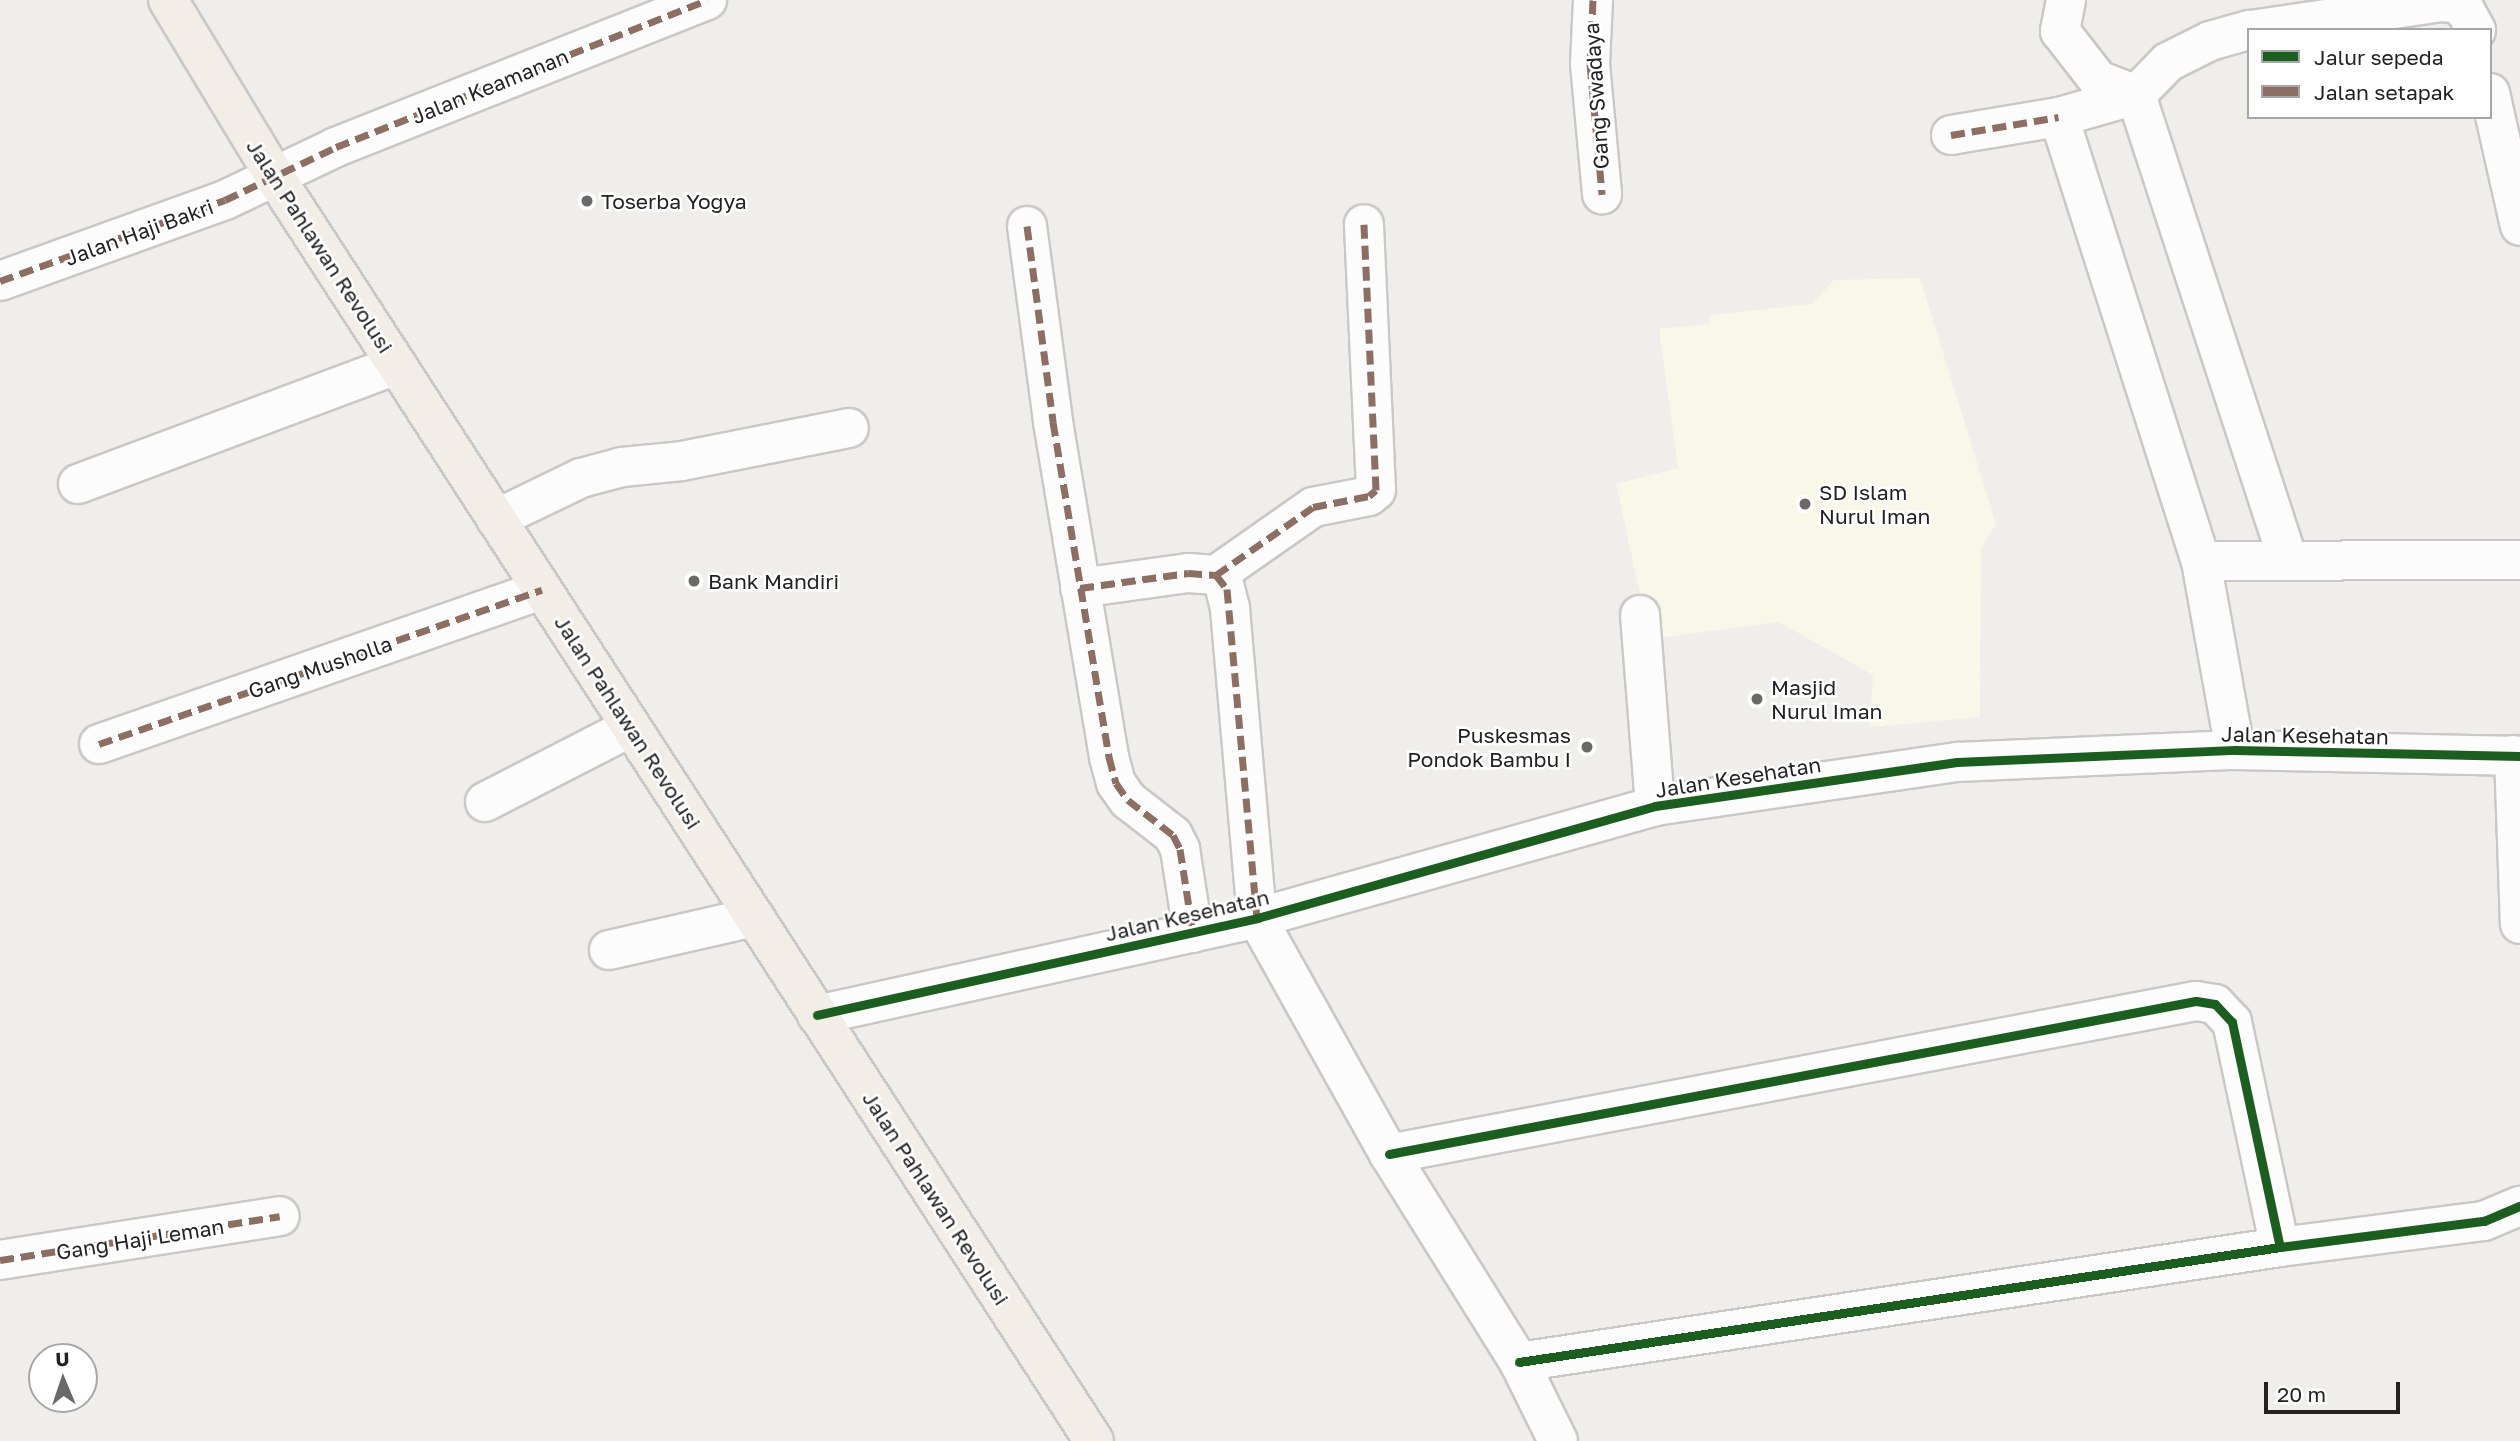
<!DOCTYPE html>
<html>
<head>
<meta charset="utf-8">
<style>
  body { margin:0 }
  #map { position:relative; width:2520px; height:1441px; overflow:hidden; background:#f0eeeb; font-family:"Golos Text",sans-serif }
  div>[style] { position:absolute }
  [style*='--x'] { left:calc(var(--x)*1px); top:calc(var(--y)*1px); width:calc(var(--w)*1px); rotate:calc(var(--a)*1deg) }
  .education>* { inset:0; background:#f8f7e8 }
  .roads { filter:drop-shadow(2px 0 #c9c8c7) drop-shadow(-2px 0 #c9c8c7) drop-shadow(0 2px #c9c8c7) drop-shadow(0 -2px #c9c8c7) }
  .minor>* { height:38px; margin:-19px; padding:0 19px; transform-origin:19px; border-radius:19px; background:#fdfcfc }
  .major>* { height:38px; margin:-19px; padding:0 19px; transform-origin:19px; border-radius:19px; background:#f3ede7 }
  .quiet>* { height:7px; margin-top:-3.5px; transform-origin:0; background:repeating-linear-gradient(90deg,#8d6e63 0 14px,transparent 0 21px) }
  .cycleway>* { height:9px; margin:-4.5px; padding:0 4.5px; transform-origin:4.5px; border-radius:4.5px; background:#1b5e20 }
  .dots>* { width:19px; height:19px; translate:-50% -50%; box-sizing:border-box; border:4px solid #fff; border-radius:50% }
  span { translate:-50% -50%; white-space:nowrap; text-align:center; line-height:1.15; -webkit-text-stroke:5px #fff; paint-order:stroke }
  .street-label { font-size:21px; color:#222 }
  .poi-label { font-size:21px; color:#222 }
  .left { translate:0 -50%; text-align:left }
  .right { translate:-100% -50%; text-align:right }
  .legend { position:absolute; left:2247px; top:28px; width:245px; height:91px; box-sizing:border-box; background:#fff; border:2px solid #a7a7a7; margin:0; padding:9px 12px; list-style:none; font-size:21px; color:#222 }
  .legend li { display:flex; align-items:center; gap:14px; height:35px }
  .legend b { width:35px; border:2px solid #a7a7a7 }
  .north { position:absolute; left:28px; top:1343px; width:70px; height:70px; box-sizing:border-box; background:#fff; border:2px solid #a7a7a7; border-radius:50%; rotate:358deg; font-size:19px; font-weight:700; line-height:28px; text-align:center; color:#222 }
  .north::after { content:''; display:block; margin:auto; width:24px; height:32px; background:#6a6968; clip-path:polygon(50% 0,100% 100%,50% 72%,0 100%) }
  .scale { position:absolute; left:2264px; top:1382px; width:136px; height:32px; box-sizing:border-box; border:4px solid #222; border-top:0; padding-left:9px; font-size:21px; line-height:24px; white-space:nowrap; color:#222; -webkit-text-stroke:5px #fff; paint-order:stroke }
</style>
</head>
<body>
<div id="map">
  <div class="education">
    <i style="clip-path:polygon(1920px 278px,1996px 524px,1981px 548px,1980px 717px,1870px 727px,1873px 675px,1779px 622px,1650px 639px,1616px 484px,1678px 468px,1659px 329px,1709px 324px,1711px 315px,1812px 304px,1834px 280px)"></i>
  </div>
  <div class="roads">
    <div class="minor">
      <i style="--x:1593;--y:0;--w:64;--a:92.7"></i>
      <i style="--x:1590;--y:64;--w:131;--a:84.7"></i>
      <i style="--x:2066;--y:0;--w:32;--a:101"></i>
      <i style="--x:2060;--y:31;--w:62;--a:52.2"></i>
      <i style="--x:2098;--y:80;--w:41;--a:21.5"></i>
      <i style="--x:2136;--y:95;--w:489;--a:71.9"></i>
      <i style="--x:2251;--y:30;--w:191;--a:-8.4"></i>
      <i style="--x:2440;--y:2;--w:14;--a:4"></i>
      <i style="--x:2454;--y:3;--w:13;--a:32"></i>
      <i style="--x:2465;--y:10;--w:23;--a:61"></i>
      <i style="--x:2490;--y:93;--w:136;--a:77.3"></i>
      <i style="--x:2059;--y:117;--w:466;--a:72.3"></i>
      <i style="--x:2201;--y:561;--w:192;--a:79.8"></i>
      <i style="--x:1951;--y:135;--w:109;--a:-9.5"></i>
      <i style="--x:2059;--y:117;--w:80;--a:-15.9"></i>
      <i style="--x:2136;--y:95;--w:46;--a:-45.9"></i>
      <i style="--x:2168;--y:62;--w:47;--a:-26.6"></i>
      <i style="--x:2210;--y:41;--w:41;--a:-15.8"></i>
      <i style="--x:1027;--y:226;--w:198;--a:82.4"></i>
      <i style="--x:1053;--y:422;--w:340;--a:80.5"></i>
      <i style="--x:1109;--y:757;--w:27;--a:75"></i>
      <i style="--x:1116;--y:783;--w:21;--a:55"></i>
      <i style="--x:1128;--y:800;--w:57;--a:37.9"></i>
      <i style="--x:1173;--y:835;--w:16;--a:63"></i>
      <i style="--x:1180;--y:849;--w:85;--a:81.2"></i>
      <i style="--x:0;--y:281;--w:239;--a:-19.8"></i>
      <i style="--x:225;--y:200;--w:123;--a:-25.5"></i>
      <i style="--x:336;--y:147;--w:399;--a:-21.6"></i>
      <i style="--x:78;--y:484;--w:340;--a:-20.5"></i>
      <i style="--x:496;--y:519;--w:94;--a:-25.8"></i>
      <i style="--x:581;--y:478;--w:42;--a:-15"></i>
      <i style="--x:622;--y:467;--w:60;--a:-5.7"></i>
      <i style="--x:682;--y:461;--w:170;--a:-11.2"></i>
      <i style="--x:2201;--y:561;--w:319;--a:-0.2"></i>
      <i style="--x:1216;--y:575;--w:118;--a:-35"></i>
      <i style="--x:1313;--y:507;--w:57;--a:-11.1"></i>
      <i style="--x:1369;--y:496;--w:9;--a:-41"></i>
      <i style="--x:1376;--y:490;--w:266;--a:-92.6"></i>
      <i style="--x:1080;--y:588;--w:109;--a:-7.9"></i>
      <i style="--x:1188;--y:573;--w:28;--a:4"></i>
      <i style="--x:1216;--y:575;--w:9;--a:36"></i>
      <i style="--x:1223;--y:580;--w:30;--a:76"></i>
      <i style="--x:1230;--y:609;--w:310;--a:85"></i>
      <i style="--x:1257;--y:918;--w:270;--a:60.8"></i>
      <i style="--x:1389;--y:1154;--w:245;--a:58"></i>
      <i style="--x:1519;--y:1362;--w:88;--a:63.7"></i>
      <i style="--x:1640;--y:615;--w:192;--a:85.5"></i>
      <i style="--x:99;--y:744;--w:469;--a:-19.2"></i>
      <i style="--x:2514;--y:755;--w:169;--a:88"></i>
      <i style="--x:485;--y:802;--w:164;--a:-27.2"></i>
      <i style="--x:609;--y:950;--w:149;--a:-12.8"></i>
      <i style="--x:817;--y:1015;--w:451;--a:-12.4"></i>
      <i style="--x:1257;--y:918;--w:413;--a:-15.7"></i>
      <i style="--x:1655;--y:806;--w:305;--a:-8.3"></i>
      <i style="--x:1957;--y:762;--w:278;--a:-2.5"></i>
      <i style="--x:2235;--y:750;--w:285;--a:1.2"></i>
      <i style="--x:1389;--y:1154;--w:821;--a:-10.74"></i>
      <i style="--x:2196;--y:1001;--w:19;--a:9"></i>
      <i style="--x:2215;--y:1004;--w:25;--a:47"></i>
      <i style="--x:2232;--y:1022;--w:230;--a:78"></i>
      <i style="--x:0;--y:1260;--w:283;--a:-8.9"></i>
      <i style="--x:1519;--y:1362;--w:770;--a:-8.59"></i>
      <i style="--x:2280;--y:1247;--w:206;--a:-7.3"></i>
      <i style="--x:2484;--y:1221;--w:39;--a:-23"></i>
    </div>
    <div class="major">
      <i style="--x:168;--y:0;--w:207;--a:58.8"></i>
      <i style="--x:275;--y:177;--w:1506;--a:57.06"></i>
    </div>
  </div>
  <div class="quiet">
    <i style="--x:1593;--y:0;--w:64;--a:92.7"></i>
    <i style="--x:1590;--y:64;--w:131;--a:84.7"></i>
    <i style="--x:1951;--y:135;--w:109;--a:-9.5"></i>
    <i style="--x:1027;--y:226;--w:198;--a:82.4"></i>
    <i style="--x:1053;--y:422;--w:340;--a:80.5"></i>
    <i style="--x:1109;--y:757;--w:27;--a:75"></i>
    <i style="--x:1116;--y:783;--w:21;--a:55"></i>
    <i style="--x:1128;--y:800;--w:57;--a:37.9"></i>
    <i style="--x:1173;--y:835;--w:16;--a:63"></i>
    <i style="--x:1180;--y:849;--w:85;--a:81.2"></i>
    <i style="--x:0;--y:281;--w:239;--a:-19.8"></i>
    <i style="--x:225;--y:200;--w:123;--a:-25.5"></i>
    <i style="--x:336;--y:147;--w:399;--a:-21.6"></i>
    <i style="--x:1216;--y:575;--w:118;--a:-35"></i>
    <i style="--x:1313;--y:507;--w:57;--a:-11.1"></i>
    <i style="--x:1369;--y:496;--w:9;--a:-41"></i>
    <i style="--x:1376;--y:490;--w:266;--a:-92.6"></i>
    <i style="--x:1080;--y:588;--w:109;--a:-7.9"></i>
    <i style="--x:1188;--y:573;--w:28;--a:4"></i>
    <i style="--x:1216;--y:575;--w:18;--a:52"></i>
    <i style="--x:1227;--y:589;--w:330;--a:84.8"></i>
    <i style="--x:99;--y:744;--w:469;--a:-19.2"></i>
    <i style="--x:0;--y:1260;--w:283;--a:-8.9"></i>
  </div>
  <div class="cycleway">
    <i style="--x:817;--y:1015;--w:451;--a:-12.4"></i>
    <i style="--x:1257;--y:918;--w:413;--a:-15.7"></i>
    <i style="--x:1655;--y:806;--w:305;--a:-8.3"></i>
    <i style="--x:1957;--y:762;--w:278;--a:-2.5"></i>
    <i style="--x:2235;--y:750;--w:285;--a:1.2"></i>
    <i style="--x:1389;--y:1154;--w:821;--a:-10.74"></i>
    <i style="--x:2196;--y:1001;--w:19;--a:9"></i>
    <i style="--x:2215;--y:1004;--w:25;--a:47"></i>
    <i style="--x:2232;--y:1022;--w:230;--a:78"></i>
    <i style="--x:1519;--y:1362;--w:770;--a:-8.59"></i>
    <i style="--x:2280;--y:1247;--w:206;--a:-7.3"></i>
    <i style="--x:2484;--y:1221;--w:39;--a:-23"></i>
  </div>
  <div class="dots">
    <i style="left:587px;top:201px;background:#6a6968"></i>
    <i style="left:1805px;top:504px;background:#6a6968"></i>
    <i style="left:694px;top:581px;background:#6a6968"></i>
    <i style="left:1757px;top:699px;background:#6a6968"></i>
    <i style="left:1587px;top:747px;background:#6a6968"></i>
  </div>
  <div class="street-label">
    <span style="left:490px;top:86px;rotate:-22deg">Jalan Keamanan</span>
    <span style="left:1596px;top:96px;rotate:-94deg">Gang Swadaya</span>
    <span style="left:139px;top:232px;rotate:-20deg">Jalan Haji Bakri</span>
    <span style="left:320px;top:246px;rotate:57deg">Jalan Pahlawan Revolusi</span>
    <span style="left:320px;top:667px;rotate:-19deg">Gang Musholla</span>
    <span style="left:628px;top:722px;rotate:57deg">Jalan Pahlawan Revolusi</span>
    <span style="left:2305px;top:735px;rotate:1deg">Jalan Kesehatan</span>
    <span style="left:1738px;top:777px;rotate:-9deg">Jalan Kesehatan</span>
    <span style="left:1187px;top:915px;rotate:-13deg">Jalan Kesehatan</span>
    <span style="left:936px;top:1198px;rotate:57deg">Jalan Pahlawan Revolusi</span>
    <span style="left:140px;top:1239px;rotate:-9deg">Gang Haji Leman</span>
  </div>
  <div class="poi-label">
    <span class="left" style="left:601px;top:201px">Toserba Yogya</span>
    <span class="left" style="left:1819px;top:504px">SD Islam<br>Nurul Iman</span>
    <span class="left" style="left:708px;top:581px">Bank Mandiri</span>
    <span class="left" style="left:1771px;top:699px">Masjid<br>Nurul Iman</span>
    <span class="right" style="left:1571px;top:747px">Puskesmas<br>Pondok Bambu I</span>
  </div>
  <ul class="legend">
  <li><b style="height:9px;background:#1b5e20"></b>Jalur sepeda</li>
  <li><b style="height:9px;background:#8d6e63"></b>Jalan setapak</li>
  </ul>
  <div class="north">U</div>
  <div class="scale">20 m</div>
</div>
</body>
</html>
